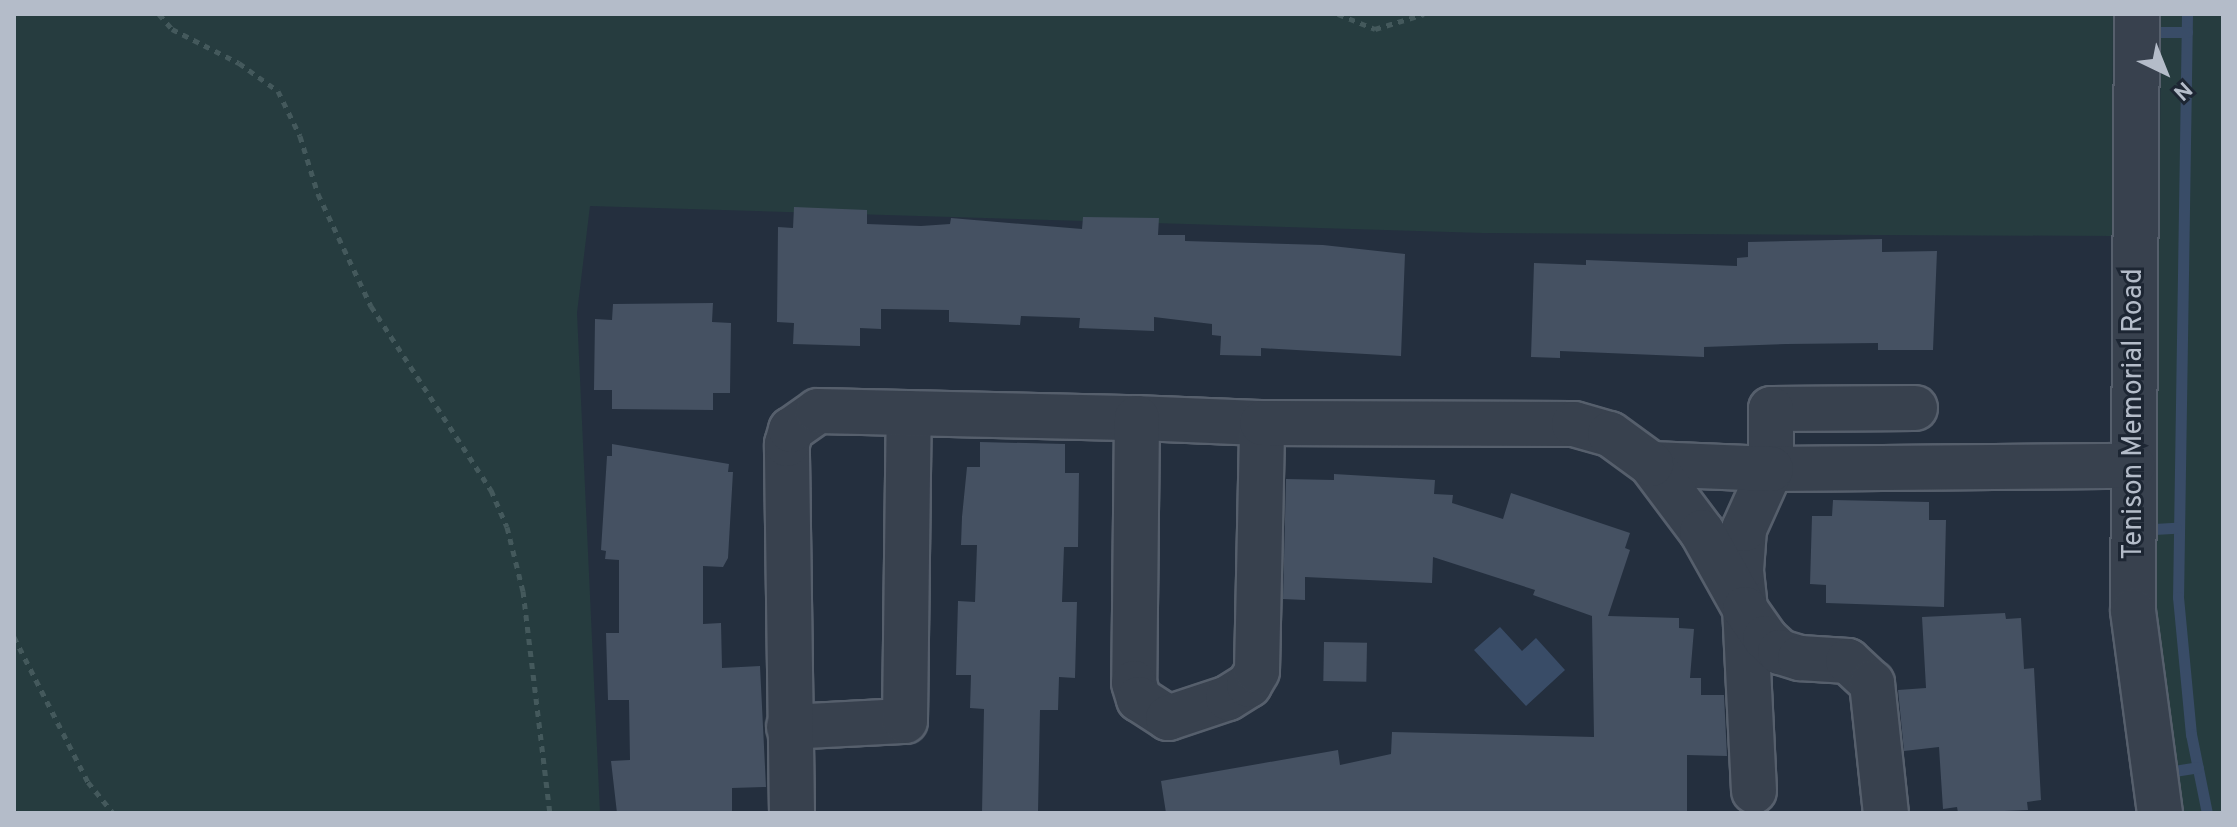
<!DOCTYPE html>
<html>
<head>
<meta charset="utf-8">
<style>
  body { margin:0 }
  #map { position:relative; width:2237px; height:827px; overflow:hidden; background:#242f3e; font-family:Overpass,sans-serif }
  div>[style] { position:absolute }
  [style*='--x'] { left:calc(var(--x)*1px); top:calc(var(--y)*1px); width:calc(var(--w)*1px); rotate:calc(var(--a)*1deg) }
  .green>* { inset:0; background:#263c3f }
  .water>* { inset:0; background:#394c67 }
  .stream>* { height:11px; margin:-5.5px; padding:0 5.5px; transform-origin:5.5px; border-radius:5.5px; background:#394c67 }
  .building>* { inset:0; background:#455162; transform-origin:0 0 }
  .path>* { height:5px; margin-top:-2.5px; transform-origin:0; background:repeating-linear-gradient(90deg,#44595c 0 6px,transparent 0 12px) }
  .roads { filter:drop-shadow(2px 0 #565f6c) drop-shadow(-2px 0 #565f6c) drop-shadow(0 2px #565f6c) drop-shadow(0 -2px #565f6c) }
  .minor>* { height:44px; margin:-22px; padding:0 22px; transform-origin:22px; border-radius:22px; background:#38414e }
  span { translate:-50% -50%; white-space:nowrap; text-align:center; line-height:1.15; -webkit-text-stroke:6px #1d2633; paint-order:stroke }
  .street-label { font-size:28px; color:#b4bcc9 }
  .frame { position:absolute; inset:0; border:16px solid #b4bcc9; pointer-events:none }
  .north { position:absolute; left:2125px; top:32px; width:80px; height:80px; -webkit-text-stroke:6px #1d2633; paint-order:stroke; rotate:137deg; font-size:22px; font-weight:700; line-height:32px; text-align:center; color:#b4bcc9 }
  .north::after { content:''; display:block; margin:auto; width:28px; height:36px; background:#b4bcc9; clip-path:polygon(50% 0,100% 100%,50% 72%,0 100%) }
</style>
</head>
<body>
<div id="map">
  <div class="green">
    <i style="clip-path:polygon(14px 14px,2113px 14px,2112px 236px,1483px 233px,590px 206px,577px 313px,600px 813px,14px 813px)"></i>
    <i style="clip-path:polygon(2161px 14px,2223px 14px,2223px 813px,2183px 813px,2156px 615px)"></i>
  </div>
  <div class="water">
    <i style="clip-path:polygon(1500px 627px,1522px 651px,1536px 638px,1565px 670px,1526px 706px,1474px 650px)"></i>
  </div>
  <div class="stream">
    <i style="--x:2187;--y:14;--w:583;--a:90.88"></i>
    <i style="--x:2178;--y:597;--w:138;--a:84.6"></i>
    <i style="--x:2191;--y:734;--w:81;--a:78.6"></i>
    <i style="--x:2160;--y:32;--w:27;--a:0"></i>
    <i style="--x:2154;--y:529;--w:22;--a:-3"></i>
    <i style="--x:2174;--y:771;--w:24;--a:-9"></i>
  </div>
  <div class="building">
    <i style="clip-path:polygon(794px 207px,867px 210px,867px 224px,921px 226px,950px 224px,951px 218px,1082px 229px,1083px 217px,1159px 218px,1158px 235px,1185px 235px,1185px 241px,1323px 245px,1405px 254px,1401px 356px,1261px 348px,1261px 356px,1220px 355px,1221px 336px,1212px 335px,1212px 324px,1154px 317px,1154px 331px,1079px 328px,1080px 318px,1021px 316px,1020px 325px,949px 322px,949px 310px,881px 309px,881px 329px,860px 328px,860px 346px,793px 344px,794px 323px,777px 322px,778px 227px,793px 228px)"></i>
    <i style="clip-path:polygon(1882px 239px,1882px 252px,1937px 251px,1933px 350px,1878px 350px,1878px 343px,1786px 344px,1704px 347px,1704px 357px,1560px 351px,1560px 358px,1531px 357px,1534px 263px,1586px 265px,1586px 260px,1737px 266px,1737px 258px,1748px 257px,1748px 242px)"></i>
    <i style="clip-path:polygon(713px 303px,712px 322px,731px 323px,730px 393px,713px 393px,713px 410px,612px 409px,612px 390px,594px 390px,595px 319px,612px 320px,613px 304px)"></i>
    <i style="clip-path:polygon(980px 442px,1065px 444px,1065px 473px,1079px 473px,1078px 547px,1064px 547px,1062px 602px,1077px 602px,1075px 678px,1059px 677px,1058px 710px,1040px 710px,1038px 813px,982px 813px,984px 709px,970px 708px,971px 675px,956px 675px,958px 601px,975px 602px,977px 545px,961px 545px,962px 517px,967px 467px,980px 467px)"></i>
    <i style="clip-path:polygon(612px 444px,729px 464px,728px 472px,733px 472px,728px 558px,723px 567px,703px 566px,703px 624px,721px 623px,722px 668px,760px 666px,766px 787px,732px 788px,732px 813px,617px 813px,611px 761px,630px 760px,629px 700px,608px 700px,606px 633px,619px 633px,619px 560px,605px 559px,606px 551px,601px 550px,607px 456px,612px 456px)"></i>
    <i style="clip-path:polygon(1334px 474px,1435px 480px,1434px 494px,1453px 495px,1452px 503px,1503px 519px,1511px 493px,1630px 533px,1625px 548px,1630px 550px,1608px 616px,1679px 618px,1679px 628px,1694px 629px,1690px 678px,1701px 678px,1701px 695px,1724px 695px,1727px 756px,1687px 755px,1687px 811px,1166px 813px,1161px 781px,1338px 750px,1340px 765px,1391px 754px,1392px 732px,1594px 737px,1592px 616px,1533px 595px,1535px 590px,1433px 557px,1432px 583px,1305px 577px,1305px 600px,1283px 599px,1286px 479px,1334px 480px)"></i>
    <i style="clip-path:polygon(1833px 500px,1929px 502px,1929px 520px,1946px 520px,1944px 607px,1826px 603px,1826px 585px,1810px 584px,1812px 516px,1832px 516px)"></i>
    <i style="clip-path:polygon(2005px 613px,2006px 619px,2021px 618px,2024px 669px,2034px 668px,2041px 800px,2027px 802px,2028px 810px,1958px 813px,1957px 807px,1943px 809px,1939px 747px,1904px 751px,1898px 690px,1926px 688px,1922px 617px)"></i>
    <i style="left:1324px;top:642px;width:43px;height:39px;rotate:1deg"></i>
  </div>
  <div class="path">
    <i style="--x:159;--y:14;--w:20;--a:49"></i>
    <i style="--x:172;--y:29;--w:75;--a:26.9"></i>
    <i style="--x:239;--y:63;--w:48;--a:35.7"></i>
    <i style="--x:278;--y:91;--w:50;--a:63.9"></i>
    <i style="--x:300;--y:136;--w:61;--a:72.8"></i>
    <i style="--x:318;--y:194;--w:124;--a:64.7"></i>
    <i style="--x:371;--y:306;--w:220;--a:56.9"></i>
    <i style="--x:491;--y:490;--w:40;--a:66.6"></i>
    <i style="--x:507;--y:527;--w:66;--a:76"></i>
    <i style="--x:523;--y:591;--w:224;--a:83.1"></i>
    <i style="--x:1338;--y:14;--w:40;--a:22"></i>
    <i style="--x:1375;--y:29;--w:51;--a:-17"></i>
    <i style="--x:14;--y:637;--w:163;--a:63"></i>
    <i style="--x:88;--y:782;--w:40;--a:51"></i>
  </div>
  <div class="roads">
    <div class="minor">
      <i style="--x:2137;--y:14;--w:597;--a:90.38"></i>
      <i style="--x:2133;--y:611;--w:204;--a:82.4"></i>
      <i style="--x:1915;--y:408;--w:144;--a:179.6"></i>
      <i style="--x:1771;--y:409;--w:60;--a:90"></i>
      <i style="--x:1771;--y:469;--w:362;--a:-0.5"></i>
      <i style="--x:1137;--y:418;--w:125;--a:2.3"></i>
      <i style="--x:789;--y:727;--w:116;--a:-3"></i>
      <i style="--x:905;--y:721;--w:308;--a:-89.3"></i>
      <i style="--x:1754;--y:791;--w:182;--a:-92.8"></i>
      <i style="--x:1745;--y:609;--w:39;--a:-96"></i>
      <i style="--x:1741;--y:570;--w:41;--a:-85.8"></i>
      <i style="--x:1744;--y:529;--w:66;--a:-65.8"></i>
      <i style="--x:1771;--y:469;--w:120;--a:-177.6"></i>
      <i style="--x:1651;--y:464;--w:85;--a:53.1"></i>
      <i style="--x:1702;--y:532;--w:88;--a:60.8"></i>
      <i style="--x:1745;--y:609;--w:35;--a:55"></i>
      <i style="--x:1765;--y:638;--w:21;--a:43"></i>
      <i style="--x:1780;--y:652;--w:21;--a:17"></i>
      <i style="--x:1800;--y:658;--w:48;--a:3.6"></i>
      <i style="--x:1848;--y:661;--w:33;--a:43"></i>
      <i style="--x:1872;--y:683;--w:131;--a:83.9"></i>
      <i style="--x:792;--y:813;--w:369;--a:-90.8"></i>
      <i style="--x:787;--y:444;--w:15;--a:-74"></i>
      <i style="--x:791;--y:430;--w:33;--a:-35"></i>
      <i style="--x:818;--y:411;--w:319;--a:1.3"></i>
      <i style="--x:1137;--y:418;--w:265;--a:90.6"></i>
      <i style="--x:1134;--y:683;--w:17;--a:73"></i>
      <i style="--x:1139;--y:699;--w:35;--a:33"></i>
      <i style="--x:1168;--y:718;--w:63;--a:-18.4"></i>
      <i style="--x:1228;--y:698;--w:25;--a:-32"></i>
      <i style="--x:1249;--y:685;--w:16;--a:-60"></i>
      <i style="--x:1257;--y:671;--w:248;--a:-88.8"></i>
      <i style="--x:1262;--y:423;--w:312;--a:0.2"></i>
      <i style="--x:1574;--y:424;--w:37;--a:16"></i>
      <i style="--x:1610;--y:434;--w:51;--a:36.2"></i>
    </div>
  </div>
  <div class="street-label">
    <span style="left:2134px;top:414px;rotate:-90deg">Tenison Memorial Road</span>
  </div>
  <div class="frame"></div>
  <div class="north">N</div>
</div>
</body>
</html>
